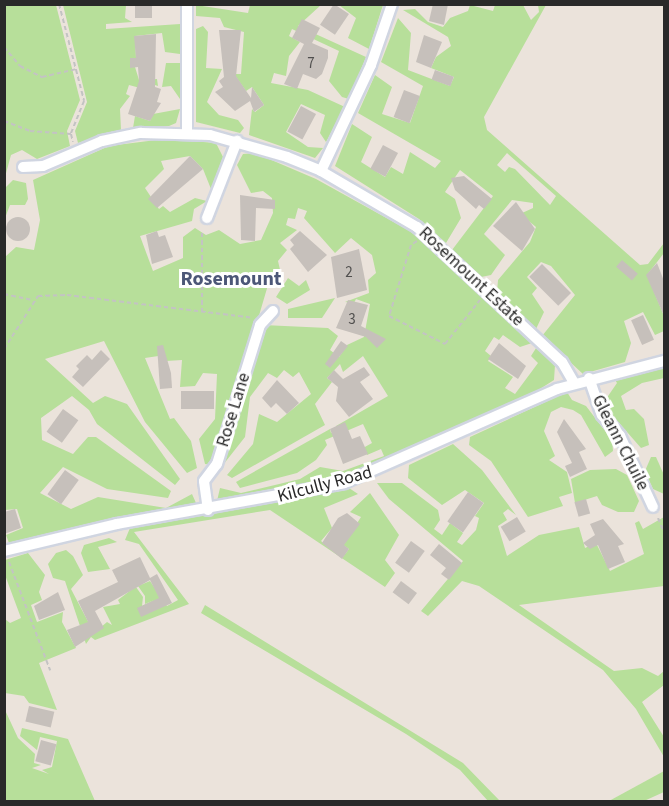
<!DOCTYPE html>
<html>
<head>
<meta charset="utf-8">
<style>
  body { margin:0 }
  #map { position:relative; width:669px; height:806px; overflow:hidden; background:#ebe3db; font-family:"Source Sans 3",sans-serif }
  div>[style] { position:absolute }
  [style*='--x'] { left:calc(var(--x)*1px); top:calc(var(--y)*1px); width:calc(var(--w)*1px); rotate:calc(var(--a)*1deg) }
  .green>* { inset:0; background:#b7df9a }
  .building>* { inset:0; background:#c6c0bb; transform-origin:0 0 }
  .round { border-radius:50% }
  .path>* { height:2px; margin-top:-1px; transform-origin:0; background:repeating-linear-gradient(90deg,#c3c3c3 0 4.5px,transparent 0 7.5px) }
  .roads { filter:drop-shadow(2px 0 #d0d5e1) drop-shadow(-2px 0 #d0d5e1) drop-shadow(0 2px #d0d5e1) drop-shadow(0 -2px #d0d5e1) }
  .minor>* { height:10px; margin:-5px; padding:0 5px; transform-origin:5px; border-radius:5px; background:#fff }
  span { translate:-50% -50%; white-space:nowrap; text-align:center; line-height:1.15; -webkit-text-stroke:6px #fff; paint-order:stroke }
  .number-label { font-size:15px; color:#504f4e }
  .number-label span { -webkit-text-stroke-width:0 }
  .street-label { font-size:18px; color:#292929 }
  .neighbourhood-label { font-size:20px; color:#4c5777; font-weight:700 }
  .frame { position:absolute; inset:0; border:6px solid #292929; pointer-events:none }
</style>
</head>
<body>
<div id="map">
  <div class="green">
    <i style="clip-path:polygon(5px 4px,56px 5px,80px 100px,67px 131px,70px 146px,37px 159px,22px 150px,11px 155px,5px 177px)"></i>
    <i style="clip-path:polygon(63px 5px,126px 5px,125px 18px,132px 22px,106px 24px,106px 29px,180px 24px,180px 54px,165px 52px,162px 33px,135px 36px,136px 58px,130px 59px,130px 67px,135px 67px,139px 80px,157px 79px,158px 86px,143px 81px,140px 88px,129px 85px,126px 94px,130px 96px,120px 109px,121px 130px,78px 143px,75px 131px,87px 102px)"></i>
    <i style="clip-path:polygon(196px 5px,248px 13px,250px 5px,321px 5px,298px 26px,366px 57px,349px 99px,342px 97px,329px 81px,339px 51px,292px 29px,289px 36px,300px 42px,289px 56px,286px 76px,274px 73px,271px 83px,308px 90px,345px 107px,326px 142px,320px 133px,325px 115px,301px 104px,286px 132px,308px 147px,323px 148px,315px 158px,249px 135px,252px 109px,255px 112px,264px 105px,252px 87px,246px 91px,234px 74px,241px 74px,244px 32px,224px 27px,220px 18px,196px 16px)"></i>
    <i style="clip-path:polygon(339px 5px,383px 5px,369px 49px,348px 38px,356px 18px)"></i>
    <i style="clip-path:polygon(evenodd,470px 5px,493px 11px,495px 5px,523px 5px,531px 20px,539px 12px,538px 5px,546px 5px,484px 117px,487px 130px,640px 265px,648px 264px,664px 243px,664px 253px,647px 275px,664px 316px,664px 331px,655px 335px,643px 312px,624px 321px,631px 343px,625px 362px,583px 374px,542px 336px,575px 295px,551px 266px,541px 262px,527px 277px,537px 288px,532px 294px,544px 312px,536px 329px,497px 292px,498px 280px,530px 242px,536px 227px,520px 214px,533px 208px,533px 203px,512px 200px,484px 234px,505px 255px,491px 275px,481px 277px,452px 250px,493px 196px,460px 170px,445px 192px,455px 199px,461px 218px,446px 243px,419px 219px,335px 166px,352px 124px,372px 137px,361px 162px,385px 177px,391px 167px,403px 174px,410px 152px,435px 168px,441px 161px,358px 113px,375px 75px,392px 87px,382px 114px,410px 123px,423px 86px,381px 62px,398px 18px,411px 33px,408px 70px,450px 86px,454px 77px,431px 68px,436px 57px,451px 46px,448px 37px,403px 10px,415px 9px,428px 22px,443px 27px,450px 18px,468px 11px,470px 5px,507px 153px,556px 196px,550px 205px,515px 169px,509px 167px,505px 172px,497px 165px,507px 153px)"></i>
    <i style="clip-path:polygon(203px 26px,208px 32px,206px 68px,222px 69px,207px 102px,219px 115px,238px 120px,244px 128px,240px 133px,196px 122px,196px 29px)"></i>
    <i style="clip-path:polygon(166px 63px,180px 63px,180px 99px,171px 86px,162px 87px)"></i>
    <i style="clip-path:polygon(180px 109px,176px 123px,169px 126px,133px 128px,135px 116px,150px 121px,153px 114px)"></i>
    <i style="clip-path:polygon(164px 139px,216px 143px,223px 157px,211px 189px,203px 169px,190px 156px,161px 161px,164px 169px,145px 188px,159px 209px,163px 206px,170px 212px,195px 198px,207px 201px,194px 209px,192px 221px,140px 236px,153px 271px,183px 258px,183px 237px,195px 228px,206px 235px,219px 230px,240px 244px,261px 240px,273px 213px,272px 198px,263px 191px,251px 193px,237px 165px,243px 154px,255px 153px,316px 179px,419px 236px,479px 290px,532px 343px,520px 347px,503px 335px,499px 340px,494px 337px,485px 351px,491px 356px,488px 361px,513px 377px,505px 388px,515px 394px,538px 363px,531px 356px,538px 345px,555px 365px,554px 380px,521px 401px,329px 484px,217px 501px,220px 488px,241px 493px,300px 479px,320px 467px,343px 471px,384px 456px,381px 449px,367px 455px,363px 448px,372px 443px,363px 424px,325px 440px,327px 445px,316px 460px,297px 473px,240px 488px,236px 482px,330px 429px,331px 433px,336px 431px,336px 426px,388px 396px,363px 356px,343px 372px,340px 364px,327px 378px,332px 382px,315px 404px,325px 425px,232px 478px,227px 475px,253px 444px,259px 414px,277px 422px,311px 394px,299px 372px,293px 377px,284px 370px,277px 378px,268px 373px,250px 397px,245px 437px,219px 470px,263px 325px,328px 328px,338px 336px,330px 350px,339px 357px,347px 345px,364px 337px,370px 304px,356px 299px,354px 303px,345px 302px,369px 293px,368px 280px,376px 273px,372px 255px,351px 238px,335px 253px,304px 218px,307px 211px,298px 208px,295px 219px,288px 218px,286px 225px,297px 230px,280px 243px,287px 250px,278px 261px,281px 274px,268px 285px,215px 465px,205px 464px,199px 439px,215px 419px,217px 374px,203px 373px,195px 386px,180px 387px,182px 360px,166px 361px,165px 355px,145px 358px,170px 419px,174px 418px,191px 441px,197px 468px,187px 473px,145px 422px,104px 341px,45px 359px,93px 403px,105px 396px,127px 404px,180px 479px,175px 485px,97px 424px,89px 410px,72px 396px,41px 418px,42px 440px,73px 454px,88px 437px,96px 437px,171px 491px,168px 498px,107px 489px,63px 467px,40px 493px,71px 509px,98px 497px,166px 508px,192px 494px,196px 503px,5px 546px,9px 543px,6px 535px,23px 528px,17px 509px,5px 510px,5px 257px,16px 247px,34px 250px,40px 220px,33px 180px,109px 146px)"></i>
    <i style="clip-path:polygon(13px 180px,26px 183px,28px 199px,25px 205px,10px 205px,5px 218px,5px 188px)"></i>
    <i style="clip-path:polygon(288px 278px,299px 286px,306px 280px,310px 290px,287px 304px,276px 297px)"></i>
    <i style="clip-path:polygon(335px 298px,322px 318px,288px 318px,288px 309px)"></i>
    <i style="clip-path:polygon(664px 367px,664px 378px,642px 383px,621px 396px,626px 410px,634px 409px,644px 419px,649px 445px,641px 448px,613px 416px,606px 399px,617px 383px,614px 378px)"></i>
    <i style="clip-path:polygon(567px 392px,572px 400px,586px 406px,612px 440px,613px 451px,605px 457px,581px 415px,573px 410px,561px 407px,551px 412px,544px 431px,555px 456px,549px 460px,567px 472px,572px 493px,559px 497px,563px 506px,528px 517px,491px 461px,469px 445px,470px 437px)"></i>
    <i style="clip-path:polygon(453px 444px,482px 470px,516px 515px,508px 509px,503px 513px,507px 520px,498px 526px,507px 556px,539px 535px,579px 527px,585px 548px,596px 543px,610px 571px,644px 554px,635px 523px,639px 521px,643px 529px,664px 517px,664px 586px,519px 605px,614px 671px,642px 668px,658px 676px,664px 671px,664px 685px,642px 702px,664px 737px,664px 757px,636px 709px,603px 670px,479px 586px,462px 581px,428px 616px,421px 611px,463px 561px,389px 499px,377px 483px,402px 483px,438px 510px,440px 520px,434px 529px,442px 535px,450px 523px,463px 533px,457px 542px,462px 545px,476px 530px,479px 518px,475px 516px,484px 503px,465px 490px,442px 505px,408px 478px,409px 465px)"></i>
    <i style="clip-path:polygon(651px 457px,656px 457px,664px 475px,664px 494px,653px 489px,645px 471px)"></i>
    <i style="clip-path:polygon(616px 469px,627px 475px,639px 501px,634px 512px,618px 512px,602px 505px,597px 496px,575px 503px,571px 479px,590px 470px)"></i>
    <i style="clip-path:polygon(349px 488px,358px 494px,324px 508px,332px 528px,321px 541px,342px 558px,349px 549px,343px 545px,361px 517px,350px 512px,370px 493px,399px 535px,385px 560px,395px 573px,385px 587px,270px 510px,134px 532px,189px 604px,95px 640px,91px 637px,86px 644px,65px 581px,53px 578px,48px 564px,56px 553px,66px 550px,73px 556px,83px 575px,71px 589px,94px 633px,107px 622px,112px 625px,103px 607px,120px 604px,118px 600px,131px 590px,136px 587px,143px 597px,142px 606px,154px 600px,145px 604px,145px 596px,138px 586px,150px 581px,167px 606px,178px 600px,139px 544px,125px 540px,130px 528px)"></i>
    <i style="clip-path:polygon(109px 538px,117px 542px,98px 547px,110px 569px,88px 572px,81px 553px,84px 545px)"></i>
    <i style="clip-path:polygon(28px 553px,45px 575px,39px 592px,42px 600px,31px 605px,37px 622px,63px 612px,62px 622px,76px 648px,39px 663px,57px 710px,29px 703px,24px 696px,5px 693px,5px 619px,10px 623px,21px 618px,5px 575px,5px 560px)"></i>
    <i style="clip-path:polygon(205px 605px,463px 763px,500px 801px,488px 801px,460px 770px,406px 734px,201px 613px)"></i>
    <i style="clip-path:polygon(5px 710px,18px 738px,35px 754px,34px 763px,41px 765px,32px 768px,49px 774px,42px 770px,52px 767px,57px 741px,40px 737px,37px 750px,20px 736px,22px 728px,68px 739px,95px 801px,5px 801px)"></i>
    <i style="clip-path:polygon(664px 771px,664px 792px,644px 801px,609px 801px)"></i>
  </div>
  <div class="building">
    <i style="left:135px;top:4px;width:17px;height:14px"></i>
    <i style="left:334px;top:4px;width:18px;height:25px;rotate:34deg"></i>
    <i style="clip-path:polygon(433px 4px,448px 4px,444px 25px,429px 21px)"></i>
    <i style="clip-path:polygon(302px 19px,320px 28px,312px 43px,328px 50px,328px 58px,322px 74px,316px 79px,303px 74px,297px 89px,284px 84px,304px 44px,292px 38px)"></i>
    <i style="clip-path:polygon(219px 30px,241px 30px,236px 76px,251px 98px,252px 87px,264px 105px,254px 112px,250px 101px,235px 111px,215px 92px,223px 87px,219px 81px,224px 77px)"></i>
    <i style="clip-path:polygon(156px 34px,155px 87px,161px 89px,157px 102px,161px 103px,150px 121px,128px 114px,139px 81px,138px 67px,130px 68px,130px 58px,136px 58px,134px 36px)"></i>
    <i style="clip-path:polygon(424px 35px,442px 42px,431px 68px,416px 62px)"></i>
    <i style="left:435px;top:70px;width:20px;height:10px;rotate:20deg"></i>
    <i style="left:404px;top:90px;width:17px;height:29px;rotate:21deg"></i>
    <i style="left:301px;top:106px;width:17px;height:29px;rotate:28deg"></i>
    <i style="left:383px;top:145px;width:17px;height:27px;rotate:28deg"></i>
    <i style="clip-path:polygon(190px 156px,203px 169px,157px 208px,148px 199px)"></i>
    <i style="clip-path:polygon(464px 176px,492px 199px,484px 209px,479px 205px,476px 209px,455px 190px,451px 178px)"></i>
    <i style="clip-path:polygon(240px 195px,275px 200px,275px 209px,256px 208px,255px 241px,241px 240px)"></i>
    <i style="clip-path:polygon(516px 202px,535px 229px,522px 251px,493px 226px)"></i>
    <i class="round" style="left:6px;top:217px;width:24px;height:24px"></i>
    <i style="clip-path:polygon(157px 231px,159px 237px,165px 235px,173px 257px,152px 264px,146px 235px)"></i>
    <i style="clip-path:polygon(300px 231px,327px 255px,308px 272px,290px 249px,294px 245px,290px 240px)"></i>
    <i style="clip-path:polygon(359px 249px,367px 290px,337px 298px,331px 257px)"></i>
    <i style="left:622px;top:260px;width:21px;height:9px;rotate:41deg"></i>
    <i style="clip-path:polygon(657px 263px,664px 281px,664px 316px,646px 275px)"></i>
    <i style="left:542px;top:264px;width:41px;height:18px;rotate:45deg"></i>
    <i style="clip-path:polygon(348px 300px,368px 305px,361px 326px,386px 339px,377px 348px,366px 337px,336px 328px)"></i>
    <i style="left:643px;top:315px;width:27px;height:13px;rotate:66deg"></i>
    <i style="clip-path:polygon(341px 341px,348px 346px,330px 368px,325px 364px)"></i>
    <i style="clip-path:polygon(499px 343px,526px 366px,518px 379px,488px 359px)"></i>
    <i style="clip-path:polygon(163px 345px,171px 373px,172px 388px,160px 389px,157px 346px)"></i>
    <i style="clip-path:polygon(101px 350px,110px 359px,83px 387px,72px 377px,79px 369px,76px 366px,87px 355px,92px 360px)"></i>
    <i style="clip-path:polygon(364px 367px,370px 375px,360px 382px,373px 399px,349px 417px,336px 401px,338px 387px,327px 378px,334px 370px,343px 379px)"></i>
    <i style="clip-path:polygon(277px 380px,299px 403px,287px 414px,276px 403px,271px 408px,262px 398px)"></i>
    <i style="left:181px;top:391px;width:33px;height:18px"></i>
    <i style="left:63px;top:409px;width:19px;height:28px;rotate:36deg"></i>
    <i style="clip-path:polygon(564px 419px,586px 449px,579px 452px,587px 469px,570px 477px,565px 466px,572px 463px,557px 432px)"></i>
    <i style="clip-path:polygon(345px 422px,352px 439px,360px 436px,368px 454px,343px 464px,330px 429px)"></i>
    <i style="left:65px;top:470px;width:17px;height:30px;rotate:36deg"></i>
    <i style="left:468px;top:492px;width:19px;height:36px;rotate:35deg"></i>
    <i style="left:586px;top:499px;width:15px;height:12px;rotate:74deg"></i>
    <i style="clip-path:polygon(15px 509px,21px 528px,4px 534px,4px 512px)"></i>
    <i style="clip-path:polygon(347px 513px,360px 524px,344px 545px,349px 549px,342px 559px,322px 543px,338px 518px)"></i>
    <i style="left:517px;top:517px;width:17px;height:19px;rotate:59deg"></i>
    <i style="clip-path:polygon(603px 519px,624px 544px,618px 546px,625px 562px,608px 569px,598px 545px,590px 549px,583px 543px,595px 535px,590px 524px)"></i>
    <i style="left:411px;top:541px;width:17px;height:27px;rotate:36deg"></i>
    <i style="clip-path:polygon(439px 544px,462px 563px,449px 580px,441px 574px,446px 568px,430px 555px)"></i>
    <i style="clip-path:polygon(140px 557px,150px 578px,157px 574px,172px 603px,141px 617px,137px 608px,159px 598px,150px 580px,95px 611px,104px 628px,75px 647px,67px 630px,88px 622px,78px 601px,118px 582px,112px 570px)"></i>
    <i style="left:401px;top:581px;width:20px;height:14px;rotate:37deg"></i>
    <i style="clip-path:polygon(58px 592px,65px 610px,39px 620px,34px 606px)"></i>
    <i style="left:29px;top:706px;width:26px;height:16px;rotate:13deg"></i>
    <i style="left:41px;top:740px;width:16px;height:22px;rotate:15deg"></i>
  </div>
  <div class="path">
    <i style="--x:59;--y:4;--w:100;--a:75.5"></i>
    <i style="--x:84;--y:101;--w:35;--a:112"></i>
    <i style="--x:71;--y:134;--w:8;--a:76"></i>
    <i style="--x:4;--y:47;--w:25;--a:50"></i>
    <i style="--x:20;--y:66;--w:25;--a:27"></i>
    <i style="--x:42;--y:77;--w:35;--a:-13"></i>
    <i style="--x:4;--y:121;--w:28;--a:21"></i>
    <i style="--x:30;--y:131;--w:41;--a:4.2"></i>
    <i style="--x:202;--y:233;--w:78;--a:90"></i>
    <i style="--x:417;--y:241;--w:7;--a:146"></i>
    <i style="--x:411;--y:245;--w:74;--a:107.2"></i>
    <i style="--x:389;--y:316;--w:63;--a:26.6"></i>
    <i style="--x:445;--y:344;--w:56;--a:-51.5"></i>
    <i style="--x:4;--y:294;--w:29;--a:12"></i>
    <i style="--x:4;--y:349;--w:63;--a:-57.3"></i>
    <i style="--x:38;--y:296;--w:29;--a:-2"></i>
    <i style="--x:67;--y:295;--w:187;--a:7"></i>
    <i style="--x:658;--y:518;--w:15;--a:67"></i>
    <i style="--x:9;--y:562;--w:116;--a:69.2"></i>
  </div>
  <div class="roads">
    <div class="minor">
      <i style="--x:187;--y:132;--w:128;--a:-90"></i>
      <i style="--x:23;--y:167;--w:20;--a:-3"></i>
      <i style="--x:43;--y:166;--w:64;--a:-23"></i>
      <i style="--x:102;--y:141;--w:40;--a:-12"></i>
      <i style="--x:141;--y:133;--w:69;--a:1.7"></i>
      <i style="--x:210;--y:135;--w:80;--a:15.9"></i>
      <i style="--x:287;--y:157;--w:37;--a:22"></i>
      <i style="--x:321;--y:171;--w:111;--a:30.3"></i>
      <i style="--x:417;--y:227;--w:198;--a:43"></i>
      <i style="--x:562;--y:362;--w:24;--a:60"></i>
      <i style="--x:321;--y:171;--w:117;--a:-64.7"></i>
      <i style="--x:371;--y:65;--w:65;--a:-71"></i>
      <i style="--x:207;--y:218;--w:83;--a:-68.7"></i>
      <i style="--x:589;--y:378;--w:39;--a:71"></i>
      <i style="--x:602;--y:415;--w:28;--a:49"></i>
      <i style="--x:620;--y:436;--w:78;--a:65.1"></i>
      <i style="--x:208;--y:510;--w:29;--a:-98"></i>
      <i style="--x:204;--y:481;--w:21;--a:-53"></i>
      <i style="--x:217;--y:464;--w:145;--a:-72.8"></i>
      <i style="--x:260;--y:325;--w:19;--a:-47"></i>
      <i style="--x:4;--y:551;--w:116;--a:-13.4"></i>
      <i style="--x:117;--y:524;--w:231;--a:-10.2"></i>
      <i style="--x:344;--y:483;--w:233;--a:-23.8"></i>
      <i style="--x:557;--y:389;--w:111;--a:-14.7"></i>
    </div>
  </div>
  <div class="number-label">
    <span style="left:311px;top:64px">7</span>
    <span style="left:349px;top:273px">2</span>
    <span style="left:352px;top:320px">3</span>
  </div>
  <div class="street-label">
    <span style="left:471px;top:277px;rotate:43deg">Rosemount Estate</span>
    <span style="left:234px;top:410px;rotate:-73deg">Rose Lane</span>
    <span style="left:620px;top:443px;rotate:63deg">Gleann Chuile</span>
    <span style="left:325px;top:485px;rotate:-15deg">Kilcully Road</span>
  </div>
  <div class="neighbourhood-label">
    <span style="left:231px;top:279px">Rosemount</span>
  </div>
  <div class="frame"></div>
</div>
</body>
</html>
